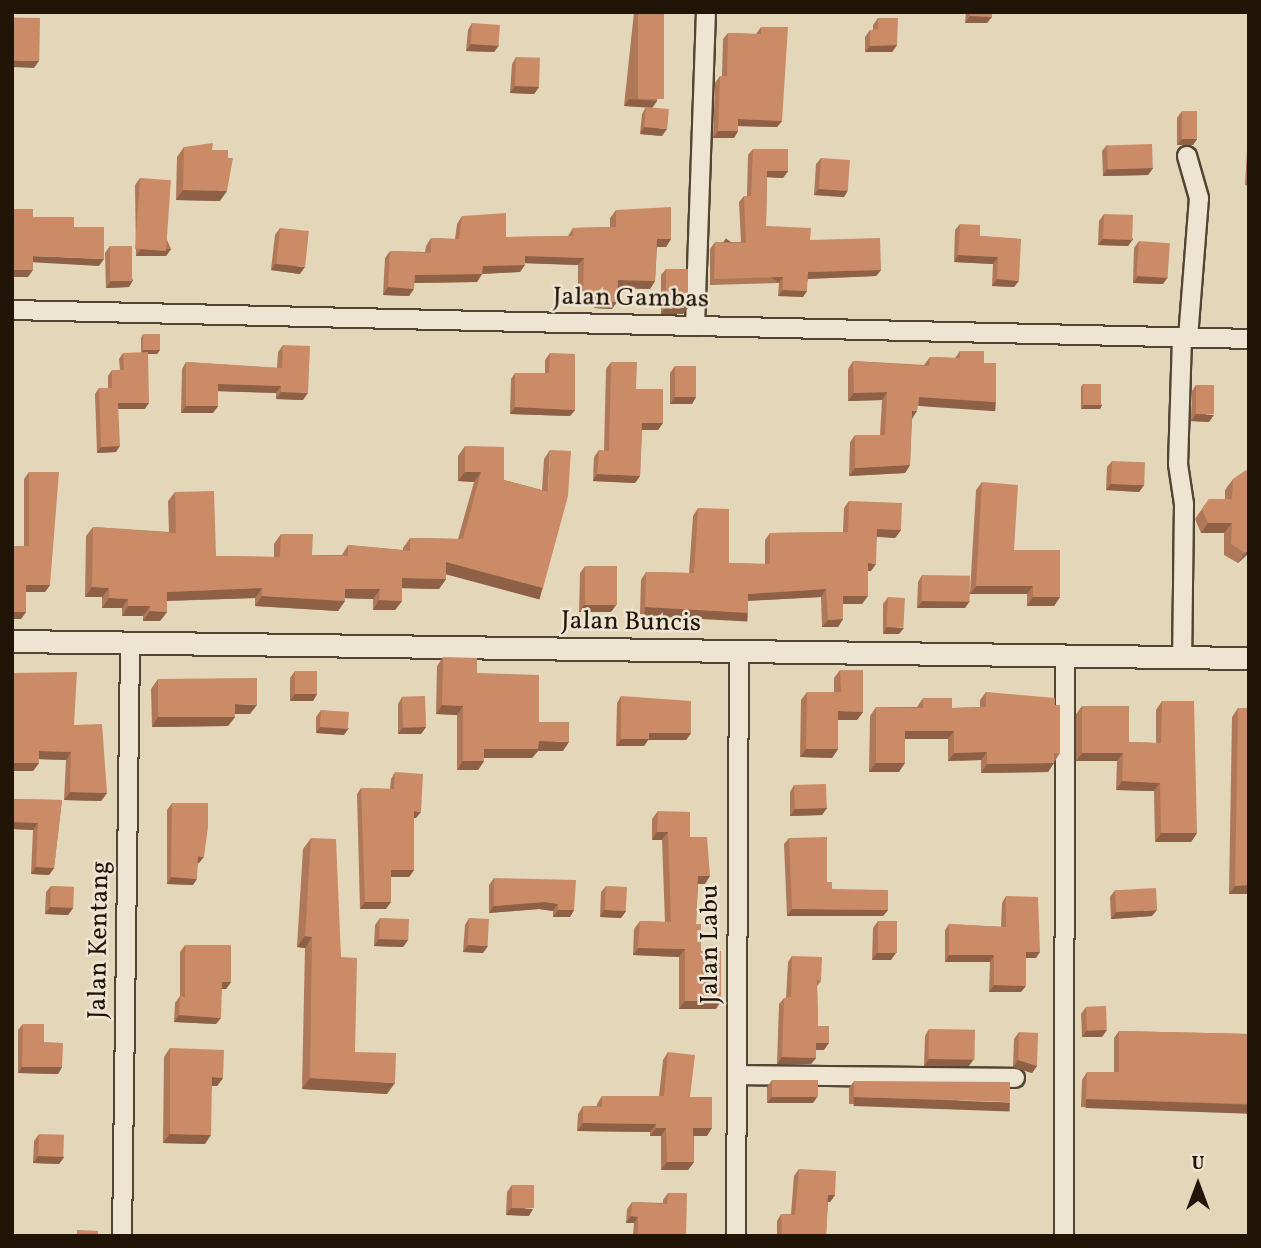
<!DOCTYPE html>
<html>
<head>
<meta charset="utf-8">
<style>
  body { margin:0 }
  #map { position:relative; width:1261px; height:1248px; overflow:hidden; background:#e4d6b9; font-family:Vollkorn,serif }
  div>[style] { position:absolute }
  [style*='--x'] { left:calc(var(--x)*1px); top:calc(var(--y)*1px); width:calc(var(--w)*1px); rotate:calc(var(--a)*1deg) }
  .roads { filter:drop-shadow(2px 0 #524534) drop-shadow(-2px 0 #524534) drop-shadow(0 2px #524534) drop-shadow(0 -2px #524534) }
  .minor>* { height:18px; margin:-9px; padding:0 9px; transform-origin:9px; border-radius:9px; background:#ede4d2 }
  .tertiary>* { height:21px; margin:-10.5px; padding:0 10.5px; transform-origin:10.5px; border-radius:10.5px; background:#ede4d2 }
  .wall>* { inset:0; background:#af7858 }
  .shaded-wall>* { inset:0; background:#8e6147; transform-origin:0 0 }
  .building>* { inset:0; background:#cb8b66; transform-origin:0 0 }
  span { translate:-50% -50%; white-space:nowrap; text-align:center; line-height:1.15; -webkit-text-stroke:5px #ede4d2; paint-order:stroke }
  .street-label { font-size:26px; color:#211507 }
  .frame { position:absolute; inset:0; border:14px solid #211507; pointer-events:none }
  .north { position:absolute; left:1163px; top:1150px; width:70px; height:70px; -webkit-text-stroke:5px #ede4d2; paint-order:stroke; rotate:0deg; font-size:19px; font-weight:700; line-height:28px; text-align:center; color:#211507 }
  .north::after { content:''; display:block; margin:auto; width:24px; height:32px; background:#211507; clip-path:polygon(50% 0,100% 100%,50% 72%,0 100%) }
</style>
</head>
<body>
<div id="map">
  <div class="roads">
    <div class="minor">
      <i style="--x:1187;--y:156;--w:44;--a:74.1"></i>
      <i style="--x:1199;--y:198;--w:140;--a:94.5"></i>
      <i style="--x:12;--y:310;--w:1237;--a:1.34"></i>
      <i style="--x:695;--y:326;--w:314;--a:-88"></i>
      <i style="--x:1182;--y:338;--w:126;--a:91.8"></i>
      <i style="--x:1178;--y:464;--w:40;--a:81.5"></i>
      <i style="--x:1184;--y:504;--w:153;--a:90.7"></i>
      <i style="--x:737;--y:1075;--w:278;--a:0.6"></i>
      <i style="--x:122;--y:1236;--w:591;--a:-89.22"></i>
      <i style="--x:736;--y:1236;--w:584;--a:-89.71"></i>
      <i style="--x:1064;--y:1236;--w:581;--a:-89.9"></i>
    </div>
    <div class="tertiary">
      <i style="--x:12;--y:641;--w:1237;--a:0.79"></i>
    </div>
  </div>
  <div class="wall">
    <i style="clip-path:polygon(634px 12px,664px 12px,657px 101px,652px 108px,662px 136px,640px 134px,642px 114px,646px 107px,624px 106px)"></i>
    <i style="clip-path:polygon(966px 12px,992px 12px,987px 23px,965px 23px)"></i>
    <i style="clip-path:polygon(878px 18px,897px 45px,892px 52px,865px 52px,865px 37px,870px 30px,873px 30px,873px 25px)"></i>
    <i style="clip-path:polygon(472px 23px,499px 45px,494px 52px,466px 51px,468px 30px)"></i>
    <i style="clip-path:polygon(761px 27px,782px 121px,777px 127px,738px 126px,738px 131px,734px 138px,713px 138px,715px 83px,720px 76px,722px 76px,723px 39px,728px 33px,756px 34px)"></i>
    <i style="clip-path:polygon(516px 57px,539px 87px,534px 94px,510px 93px,512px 64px)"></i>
    <i style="clip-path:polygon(1182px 111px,1197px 139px,1193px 145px,1177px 145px,1177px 118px)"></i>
    <i style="clip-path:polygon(1107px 145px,1153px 168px,1148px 175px,1103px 176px,1102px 151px)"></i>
    <i style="clip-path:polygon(184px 147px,212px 150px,220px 201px,176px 200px,177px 157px)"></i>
    <i style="clip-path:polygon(1249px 148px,1249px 186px,1245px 185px,1247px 150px)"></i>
    <i style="clip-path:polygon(753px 149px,788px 171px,783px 178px,767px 177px,766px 226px,810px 240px,881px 270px,876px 276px,808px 279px,803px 297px,778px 296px,779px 283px,710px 285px,710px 249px,715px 242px,741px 242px,739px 202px,744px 196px,747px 196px,748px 155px)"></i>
    <i style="clip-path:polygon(821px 158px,848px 190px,844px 197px,814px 195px,816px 164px)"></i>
    <i style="clip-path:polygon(140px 178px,171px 249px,166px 256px,136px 256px,135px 185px)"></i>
    <i style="clip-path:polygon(616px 210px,671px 239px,666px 247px,657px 247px,655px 281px,650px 289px,618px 288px,612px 309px,594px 308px,595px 301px,578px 301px,578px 265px,525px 263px,520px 272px,482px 274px,477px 282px,414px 283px,409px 296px,383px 295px,385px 258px,390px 251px,425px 252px,426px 246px,431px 238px,455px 239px,457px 224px,462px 216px,506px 237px,568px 236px,573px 228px,610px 227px,610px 218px)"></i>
    <i style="clip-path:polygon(1104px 214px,1133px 239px,1128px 246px,1098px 245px,1099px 221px)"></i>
    <i style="clip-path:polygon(960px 224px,980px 236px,1021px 239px,1014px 287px,992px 286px,993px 264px,954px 262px,955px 230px)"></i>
    <i style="clip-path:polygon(280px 228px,300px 274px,271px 270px,275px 235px)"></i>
    <i style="clip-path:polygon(1139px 241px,1163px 284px,1133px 283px,1134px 248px)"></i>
    <i style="clip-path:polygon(110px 246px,133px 280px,129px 287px,106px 288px,105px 253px)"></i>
    <i style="clip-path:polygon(666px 269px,683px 314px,661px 314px,661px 275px)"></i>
    <i style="clip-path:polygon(143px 334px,160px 350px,157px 354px,148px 354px,145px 409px,118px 409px,116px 452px,97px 453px,95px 394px,99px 388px,108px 388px,108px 376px,112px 370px,120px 370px,119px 359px,123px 353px,141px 353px,141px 338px)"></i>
    <i style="clip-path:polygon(283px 345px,303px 400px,276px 399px,276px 393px,218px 391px,218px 406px,213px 413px,181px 413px,182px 369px,186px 362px,277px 368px,278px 352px)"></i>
    <i style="clip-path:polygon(960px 351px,984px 363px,996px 402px,991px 409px,918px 405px,912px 419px,910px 465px,905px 473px,849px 476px,850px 442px,855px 435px,880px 435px,882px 400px,848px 401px,848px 369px,853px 361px,924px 365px,930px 357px,955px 358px)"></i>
    <i style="clip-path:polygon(550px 353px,575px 410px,570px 416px,510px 414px,511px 379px,515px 373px,545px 373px,545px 360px)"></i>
    <i style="clip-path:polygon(611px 362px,636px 389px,663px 423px,658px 430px,642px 430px,640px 476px,635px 483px,593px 481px,594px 457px,599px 450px,604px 451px,606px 369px)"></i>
    <i style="clip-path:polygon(675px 366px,696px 397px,692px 404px,670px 404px,670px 373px)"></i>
    <i style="clip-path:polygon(1083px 384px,1102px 405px,1100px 409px,1081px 409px,1081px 387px)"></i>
    <i style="clip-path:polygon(1196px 385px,1209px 422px,1191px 421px,1192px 391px)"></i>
    <i style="clip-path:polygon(465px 446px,504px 480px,542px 490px,544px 459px,550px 450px,543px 588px,536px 598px,446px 573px,446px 579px,439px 589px,402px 588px,402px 601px,395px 610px,373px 610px,373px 599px,345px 598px,345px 601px,338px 611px,255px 606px,255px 598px,167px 601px,167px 612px,160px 621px,143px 621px,143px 616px,122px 616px,122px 608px,102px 608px,102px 597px,85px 597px,86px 536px,93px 527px,169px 532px,168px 501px,175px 492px,216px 556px,274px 557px,274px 544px,281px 534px,312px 555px,342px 555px,348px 545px,403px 550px,403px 548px,410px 538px,458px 539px,474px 482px,458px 481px,458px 456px)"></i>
    <i style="clip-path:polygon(1112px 461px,1144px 485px,1139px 492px,1106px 490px,1107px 467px)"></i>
    <i style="clip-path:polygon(29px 472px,50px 585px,45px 592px,26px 592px,26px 612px,21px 619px,12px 619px,12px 546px,24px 546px,24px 479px)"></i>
    <i style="clip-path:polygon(1233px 479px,1249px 553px,1238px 563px,1224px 555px,1224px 533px,1201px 533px,1195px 519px,1209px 499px,1225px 499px,1225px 490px)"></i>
    <i style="clip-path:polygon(982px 482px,1014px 550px,1060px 597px,1054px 606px,1027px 606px,1027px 594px,970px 594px,965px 608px,917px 608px,918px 582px,922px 575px,970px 592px,976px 490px)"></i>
    <i style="clip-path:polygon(849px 501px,901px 530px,895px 538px,877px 537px,871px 571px,868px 571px,862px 604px,843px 604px,843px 619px,838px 627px,822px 627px,821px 597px,748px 601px,743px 620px,640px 614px,641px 580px,646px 572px,689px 573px,693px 516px,698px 508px,729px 563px,765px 564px,765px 540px,770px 533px,843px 532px,844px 508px)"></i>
    <i style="clip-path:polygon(585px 566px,616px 605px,611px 612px,579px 612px,580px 573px)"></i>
    <i style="clip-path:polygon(888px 597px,899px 634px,883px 634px,883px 604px)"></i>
    <i style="clip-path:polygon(443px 657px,477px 673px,539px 722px,563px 751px,538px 751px,532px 758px,484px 758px,484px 761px,478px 770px,457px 770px,457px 715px,436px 714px,437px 666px)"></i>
    <i style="clip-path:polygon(840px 670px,863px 712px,857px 720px,838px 720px,838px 749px,832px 758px,800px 757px,801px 700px,807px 692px,834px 692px,834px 678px)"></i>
    <i style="clip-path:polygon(295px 671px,317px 694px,313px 701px,290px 701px,290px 678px)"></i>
    <i style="clip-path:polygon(12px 673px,74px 725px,107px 793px,101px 801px,64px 800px,66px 760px,39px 759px,39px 763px,33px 771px,12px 771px)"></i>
    <i style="clip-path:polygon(158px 679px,250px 714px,235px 714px,235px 717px,228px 726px,152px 727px,151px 689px)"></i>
    <i style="clip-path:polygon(986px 692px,1055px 705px,1060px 753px,1048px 772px,981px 773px,981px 760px,948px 761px,948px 739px,905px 739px,899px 772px,869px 772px,870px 716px,876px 707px,917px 707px,923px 698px,952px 708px,980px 707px,980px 700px)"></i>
    <i style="clip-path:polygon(621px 696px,691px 733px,686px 740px,648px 740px,644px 746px,616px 746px,617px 703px)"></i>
    <i style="clip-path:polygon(402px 697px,426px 727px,421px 734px,398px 734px,398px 704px)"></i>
    <i style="clip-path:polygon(1162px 701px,1197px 833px,1191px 842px,1155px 842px,1154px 791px,1116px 790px,1117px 761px,1076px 761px,1076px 714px,1082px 706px,1129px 742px,1156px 743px,1156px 710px)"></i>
    <i style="clip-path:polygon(1238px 708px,1249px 894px,1229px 894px,1232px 717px)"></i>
    <i style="clip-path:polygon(321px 710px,344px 735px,316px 733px,316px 717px)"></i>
    <i style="clip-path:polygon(395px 772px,416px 818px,414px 818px,414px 870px,409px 877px,391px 877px,386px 909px,360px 909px,357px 794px,361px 788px,390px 789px,391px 779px)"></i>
    <i style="clip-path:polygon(794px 785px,827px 808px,822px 815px,790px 816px,790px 792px)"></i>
    <i style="clip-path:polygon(12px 799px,62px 800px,54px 868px,49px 875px,31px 874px,33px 830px,12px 829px)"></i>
    <i style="clip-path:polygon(172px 803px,199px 863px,198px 863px,193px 885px,167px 884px,167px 810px)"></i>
    <i style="clip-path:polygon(658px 811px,690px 837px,705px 884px,698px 884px,696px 924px,701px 951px,716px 1009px,679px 1009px,679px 957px,633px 955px,634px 929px,640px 921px,665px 922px,662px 840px,652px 840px,652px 819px)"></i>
    <i style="clip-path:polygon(311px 838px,341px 957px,355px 1052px,387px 1094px,302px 1089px,305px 948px,297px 947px,303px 849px)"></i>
    <i style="clip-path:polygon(789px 838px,832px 889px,888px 910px,883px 916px,787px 916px,784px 844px)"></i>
    <i style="clip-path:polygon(494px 878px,574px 910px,570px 917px,553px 917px,553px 911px,539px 909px,489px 913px,489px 885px)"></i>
    <i style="clip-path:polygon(51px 886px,73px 908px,68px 915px,45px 914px,46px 892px)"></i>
    <i style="clip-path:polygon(606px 886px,626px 911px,621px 918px,600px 917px,601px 892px)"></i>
    <i style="clip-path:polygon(1115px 890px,1152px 916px,1111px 919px,1110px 897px)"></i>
    <i style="clip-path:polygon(1006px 896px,1036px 958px,1026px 958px,1021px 992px,989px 992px,990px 962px,945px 962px,945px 930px,949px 924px,1001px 927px,1002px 903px)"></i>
    <i style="clip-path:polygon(380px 918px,408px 940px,403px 947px,374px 946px,375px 925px)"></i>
    <i style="clip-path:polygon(469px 918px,483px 953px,463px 952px,465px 925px)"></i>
    <i style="clip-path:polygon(878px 921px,891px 960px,872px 960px,873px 928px)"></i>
    <i style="clip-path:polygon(185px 945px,231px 982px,226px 989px,222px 989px,216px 1024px,174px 1022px,175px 1003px,180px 996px,180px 952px)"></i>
    <i style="clip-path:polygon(792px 956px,821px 981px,817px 986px,818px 1026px,824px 1050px,816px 1050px,816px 1058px,811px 1064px,777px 1064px,779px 1004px,784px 998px,786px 998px,788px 962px)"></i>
    <i style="clip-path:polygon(1086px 1007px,1102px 1037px,1082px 1037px,1081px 1014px)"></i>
    <i style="clip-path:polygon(23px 1024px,44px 1042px,62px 1067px,58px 1074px,18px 1073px,18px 1030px)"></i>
    <i style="clip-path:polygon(929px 1029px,969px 1066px,924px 1066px,925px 1036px)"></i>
    <i style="clip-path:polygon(1119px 1031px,1249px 1034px,1249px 1112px,1081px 1107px,1082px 1080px,1087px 1072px,1114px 1072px,1114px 1038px)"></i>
    <i style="clip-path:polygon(1019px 1032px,1037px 1066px,1032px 1073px,1013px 1067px,1014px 1039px)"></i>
    <i style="clip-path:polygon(170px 1048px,223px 1078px,217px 1086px,212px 1086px,205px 1144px,163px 1143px,164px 1057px)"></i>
    <i style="clip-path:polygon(668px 1052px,690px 1097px,707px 1136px,694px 1136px,694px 1162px,688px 1170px,661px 1170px,661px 1136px,650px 1136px,650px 1132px,577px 1131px,578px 1114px,583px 1106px,597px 1106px,597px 1104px,602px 1096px,659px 1096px,663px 1060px)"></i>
    <i style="clip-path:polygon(772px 1080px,813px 1103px,767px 1103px,767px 1087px)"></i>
    <i style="clip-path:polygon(854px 1081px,1005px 1109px,849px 1104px,849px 1088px)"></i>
    <i style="clip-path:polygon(39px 1134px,64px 1157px,59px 1164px,33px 1163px,34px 1141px)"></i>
    <i style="clip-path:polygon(799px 1169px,835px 1195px,830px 1202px,828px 1202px,826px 1236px,777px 1236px,777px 1221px,781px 1214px,791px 1214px,794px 1176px)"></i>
    <i style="clip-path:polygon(512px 1185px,529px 1216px,506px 1215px,507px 1192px)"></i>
    <i style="clip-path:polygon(668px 1193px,686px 1236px,633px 1236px,634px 1223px,626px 1223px,627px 1209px,632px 1202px,663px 1203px,663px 1200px)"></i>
  </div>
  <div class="shaded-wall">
    <i style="clip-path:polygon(1221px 12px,1240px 12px,1240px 13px,1220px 14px)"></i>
    <i style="clip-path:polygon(970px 16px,992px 17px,987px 23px,965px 23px)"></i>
    <i style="clip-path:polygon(471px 44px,499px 45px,494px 52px,466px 51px)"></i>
    <i style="clip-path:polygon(897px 45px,892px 52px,865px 52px,870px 46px)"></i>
    <i style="clip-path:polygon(12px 60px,39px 61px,34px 68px,12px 67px)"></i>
    <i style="clip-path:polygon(515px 86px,539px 87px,534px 94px,510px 93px)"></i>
    <i style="clip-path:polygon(629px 99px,657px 101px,652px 108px,624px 106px)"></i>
    <i style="clip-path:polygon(738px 119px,782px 121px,777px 127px,734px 126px)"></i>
    <i style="clip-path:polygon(644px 127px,667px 129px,662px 136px,640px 134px)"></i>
    <i style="clip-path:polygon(718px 131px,738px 131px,734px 138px,713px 138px)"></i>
    <i style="clip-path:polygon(1182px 139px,1197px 139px,1193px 145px,1177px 145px)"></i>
    <i style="clip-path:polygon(1153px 168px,1148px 175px,1103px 176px,1107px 169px)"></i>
    <i style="clip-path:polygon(767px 171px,788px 171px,783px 178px,763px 177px)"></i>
    <i style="clip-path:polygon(819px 189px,848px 190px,844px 197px,814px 195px)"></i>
    <i style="clip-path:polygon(183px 190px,227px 191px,220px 201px,176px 200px)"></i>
    <i style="clip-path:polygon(657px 239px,671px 239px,666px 247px,651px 247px)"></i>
    <i style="clip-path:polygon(1103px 239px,1133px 239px,1128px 246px,1098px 245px)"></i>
    <i style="clip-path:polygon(141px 249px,171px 249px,166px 256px,136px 256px)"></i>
    <i style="clip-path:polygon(958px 255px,998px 257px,993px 264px,954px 262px)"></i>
    <i style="clip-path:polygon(33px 256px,104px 259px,99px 266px,28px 262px)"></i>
    <i style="clip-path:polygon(525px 256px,584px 258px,578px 265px,520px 263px)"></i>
    <i style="clip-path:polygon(275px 264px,305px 267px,300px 274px,271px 270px)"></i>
    <i style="clip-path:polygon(525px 265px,520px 272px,477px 274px,483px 266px)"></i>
    <i style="clip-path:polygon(12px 270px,33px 270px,28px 277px,12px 277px)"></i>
    <i style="clip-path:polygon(881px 270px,876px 276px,804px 279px,808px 272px)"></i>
    <i style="clip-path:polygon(482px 274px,477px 282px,409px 283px,415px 275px)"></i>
    <i style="clip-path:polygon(1138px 276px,1168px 277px,1163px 284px,1133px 283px)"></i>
    <i style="left:783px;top:277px;width:7px;height:69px;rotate:124deg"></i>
    <i style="clip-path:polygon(997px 279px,1019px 281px,1014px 287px,992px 286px)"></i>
    <i style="clip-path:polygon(133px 280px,129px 287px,106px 288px,111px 281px)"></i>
    <i style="clip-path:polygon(618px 280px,655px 281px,650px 289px,613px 288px)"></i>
    <i style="clip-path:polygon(388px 287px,414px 289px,409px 296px,383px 295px)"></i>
    <i style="clip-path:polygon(783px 290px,807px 291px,803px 297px,778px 296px)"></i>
    <i style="clip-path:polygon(583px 294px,600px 294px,595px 301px,578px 301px)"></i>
    <i style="clip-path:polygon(600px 301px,617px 302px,612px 309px,594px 308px)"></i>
    <i style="clip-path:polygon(665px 307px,688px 308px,683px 314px,661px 314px)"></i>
    <i style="clip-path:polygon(143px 350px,160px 350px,157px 354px,141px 354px)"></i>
    <i style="clip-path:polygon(218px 384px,281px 386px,276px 393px,213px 391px)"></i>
    <i style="clip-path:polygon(281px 392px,308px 393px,303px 400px,276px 399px)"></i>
    <i style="clip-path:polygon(887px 392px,882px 400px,848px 401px,854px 393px)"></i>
    <i style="clip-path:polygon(675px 397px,696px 397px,692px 404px,670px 404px)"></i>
    <i style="left:919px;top:397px;width:77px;height:9px;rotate:4deg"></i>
    <i style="clip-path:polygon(118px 403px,149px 403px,145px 409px,114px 409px)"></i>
    <i style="clip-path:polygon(1084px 405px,1102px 405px,1100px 409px,1081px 409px)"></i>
    <i style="clip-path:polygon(186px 406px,218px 406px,213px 413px,181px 413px)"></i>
    <i style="clip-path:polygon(515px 407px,575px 410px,570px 416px,510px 414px)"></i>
    <i style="clip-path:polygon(912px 411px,917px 411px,912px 419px)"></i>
    <i style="clip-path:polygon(1196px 414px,1214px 415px,1209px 422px,1191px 421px)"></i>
    <i style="clip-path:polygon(642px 423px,663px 423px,658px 430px,637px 430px)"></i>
    <i style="clip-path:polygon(120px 446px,116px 452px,97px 453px,101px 447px)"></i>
    <i style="clip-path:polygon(910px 465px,905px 473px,849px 476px,855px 468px)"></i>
    <i style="clip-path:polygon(465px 472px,481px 472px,474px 482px,458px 481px)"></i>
    <i style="clip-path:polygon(597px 474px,640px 476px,635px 483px,593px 481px)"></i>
    <i style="clip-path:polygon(1111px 484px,1144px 485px,1139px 492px,1106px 490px)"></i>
    <i style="clip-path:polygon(1208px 523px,1232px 523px,1224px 533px,1201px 533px)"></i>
    <i style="clip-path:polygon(877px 529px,901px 530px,895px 538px,872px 536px)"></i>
    <i style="clip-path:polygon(1249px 550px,1249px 553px,1238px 563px,1245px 553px)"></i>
    <i style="left:446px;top:562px;width:100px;height:12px;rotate:15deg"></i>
    <i style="clip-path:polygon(868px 563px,876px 564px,871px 571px,862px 571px)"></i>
    <i style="clip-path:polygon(402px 578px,446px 579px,439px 589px,395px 588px)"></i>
    <i style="clip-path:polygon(26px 585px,50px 585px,45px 592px,21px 592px)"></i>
    <i style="clip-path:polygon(976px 586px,1033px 586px,1027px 594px,970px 594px)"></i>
    <i style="clip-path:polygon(92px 587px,109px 588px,102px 597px,85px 597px)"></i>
    <i style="clip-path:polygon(262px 588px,255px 598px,160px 601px,167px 592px)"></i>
    <i style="clip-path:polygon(345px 589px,380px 589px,373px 599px,338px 598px)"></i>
    <i style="clip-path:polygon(826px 589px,821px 597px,743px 601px,748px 594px)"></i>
    <i style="clip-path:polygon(262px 596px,345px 601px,338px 611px,255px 606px)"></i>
    <i style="clip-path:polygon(843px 596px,868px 596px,862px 604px,837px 604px)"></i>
    <i style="clip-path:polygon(1033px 597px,1060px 597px,1054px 606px,1027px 606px)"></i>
    <i style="clip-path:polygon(109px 598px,128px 599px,122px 608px,102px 608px)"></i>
    <i style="clip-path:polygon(379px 600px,402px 601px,395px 610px,373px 610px)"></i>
    <i style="clip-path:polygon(922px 601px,970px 601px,965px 608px,917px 608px)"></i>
    <i style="clip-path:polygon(584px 605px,616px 605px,611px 612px,579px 612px)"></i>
    <i style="clip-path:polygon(128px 606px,150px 606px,143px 616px,122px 616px)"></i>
    <i style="left:645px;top:607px;width:103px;height:9px;rotate:3deg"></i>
    <i style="clip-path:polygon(150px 611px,167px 612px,160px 621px,143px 621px)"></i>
    <i style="clip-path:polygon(12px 612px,26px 612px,21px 619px,12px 619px)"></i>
    <i style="clip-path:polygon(843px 619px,838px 627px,822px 627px,828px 620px)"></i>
    <i style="clip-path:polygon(887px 627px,904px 628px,899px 634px,883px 634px)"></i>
    <i style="clip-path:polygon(295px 694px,317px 694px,313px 701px,290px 701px)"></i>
    <i style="clip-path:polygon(235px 704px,257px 705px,250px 714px,228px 714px)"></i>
    <i style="clip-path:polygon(442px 705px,463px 706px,457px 715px,436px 714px)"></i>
    <i style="clip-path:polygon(838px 711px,863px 712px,857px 720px,832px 720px)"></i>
    <i style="clip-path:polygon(158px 717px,235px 717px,228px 726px,152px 727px)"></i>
    <i style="clip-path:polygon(320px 727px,349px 728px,344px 735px,316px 733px)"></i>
    <i style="clip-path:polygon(403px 727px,426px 727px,421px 734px,398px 734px)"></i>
    <i style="clip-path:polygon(905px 731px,954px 731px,948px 739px,899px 739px)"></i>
    <i style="clip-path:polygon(649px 733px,691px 733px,686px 740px,648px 740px,644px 746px,616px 746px,621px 739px)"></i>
    <i style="clip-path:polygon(539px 741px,569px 742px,563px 751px,538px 751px,532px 758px,478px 758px,484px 749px)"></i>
    <i style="clip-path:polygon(806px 749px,838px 749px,832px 758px,800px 757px)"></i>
    <i style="clip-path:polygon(39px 751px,71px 752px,66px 760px,33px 759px)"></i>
    <i style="clip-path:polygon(987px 752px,981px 760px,948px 761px,954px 753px)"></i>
    <i style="clip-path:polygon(1082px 753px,1123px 753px,1117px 761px,1076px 761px)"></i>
    <i style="clip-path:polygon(463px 761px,484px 761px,478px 770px,457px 770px)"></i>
    <i style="clip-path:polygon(13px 763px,39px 763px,33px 771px,12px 771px)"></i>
    <i style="clip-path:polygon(876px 763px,905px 763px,899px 772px,869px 772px)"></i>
    <i style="clip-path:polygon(1054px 763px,1048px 772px,981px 773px,987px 764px)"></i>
    <i style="clip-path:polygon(1122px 781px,1160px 783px,1154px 791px,1116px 790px)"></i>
    <i style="clip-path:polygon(70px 792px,107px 793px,101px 801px,64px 800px)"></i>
    <i style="clip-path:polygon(827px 808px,822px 815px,790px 816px,795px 809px)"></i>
    <i style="clip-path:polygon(414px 811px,421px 812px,416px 818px,409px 818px)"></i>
    <i style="clip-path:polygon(12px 822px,38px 823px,33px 830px,12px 829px)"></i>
    <i style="clip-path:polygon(657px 832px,668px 832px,662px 840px,652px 840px)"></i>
    <i style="clip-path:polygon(1161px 833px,1197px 833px,1191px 842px,1155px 842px)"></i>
    <i style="clip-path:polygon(198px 856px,204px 857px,199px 863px,194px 863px)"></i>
    <i style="clip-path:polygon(36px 867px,54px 868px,49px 875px,31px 874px)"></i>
    <i style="clip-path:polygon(391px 870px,414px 870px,409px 877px,386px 877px)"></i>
    <i style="clip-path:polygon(698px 876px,710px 876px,705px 884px,693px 884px)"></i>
    <i style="clip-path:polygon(171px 877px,197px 879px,193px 885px,167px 884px)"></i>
    <i style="clip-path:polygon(1249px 885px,1249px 894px,1229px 894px,1235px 886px)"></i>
    <i style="clip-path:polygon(365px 902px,391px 902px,386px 909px,360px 909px)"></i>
    <i style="clip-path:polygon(544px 902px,558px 904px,553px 911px,539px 909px,489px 913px,494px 906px)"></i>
    <i style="clip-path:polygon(50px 907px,73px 908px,68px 915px,45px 914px)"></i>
    <i style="clip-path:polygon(792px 909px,888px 910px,883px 916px,787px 916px)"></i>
    <i style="clip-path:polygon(558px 910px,574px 910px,570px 917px,553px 917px)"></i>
    <i style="clip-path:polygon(604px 910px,626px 911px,621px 918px,600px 917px)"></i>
    <i style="clip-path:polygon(1157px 910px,1152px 916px,1111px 919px,1116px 912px)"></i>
    <i style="clip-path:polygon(305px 936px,312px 937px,305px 948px,297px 947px)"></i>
    <i style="clip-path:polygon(379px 939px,408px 940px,403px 947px,374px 946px)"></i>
    <i style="clip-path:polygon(468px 945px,488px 946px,483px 953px,463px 952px)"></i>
    <i style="clip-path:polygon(638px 948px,685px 949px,679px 957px,633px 955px)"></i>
    <i style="clip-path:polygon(1026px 952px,1040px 952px,1036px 958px,1022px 958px)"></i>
    <i style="clip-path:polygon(877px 953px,896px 953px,891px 960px,872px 960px)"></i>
    <i style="clip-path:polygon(949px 955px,994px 955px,990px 962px,945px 962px)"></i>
    <i style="clip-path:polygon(222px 982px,231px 982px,226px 989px,218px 989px)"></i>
    <i style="clip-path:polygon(994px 985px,1026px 986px,1021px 992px,989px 992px)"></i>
    <i style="clip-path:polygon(685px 1001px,721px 1001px,716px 1009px,679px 1009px)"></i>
    <i style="clip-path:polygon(179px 1015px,221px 1018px,216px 1024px,174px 1022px)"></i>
    <i style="clip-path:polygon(1087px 1030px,1107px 1030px,1102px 1037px,1082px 1037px)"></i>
    <i style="clip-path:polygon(816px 1043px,829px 1043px,824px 1050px,811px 1050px)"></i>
    <i style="clip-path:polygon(782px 1057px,816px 1058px,811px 1064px,777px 1064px)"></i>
    <i style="clip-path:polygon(929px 1059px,974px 1059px,969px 1066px,924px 1066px)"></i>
    <i style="clip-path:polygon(1018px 1060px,1037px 1066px,1032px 1073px,1013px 1067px)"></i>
    <i style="clip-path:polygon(22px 1067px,62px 1067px,58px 1074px,18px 1073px)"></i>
    <i style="clip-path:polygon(212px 1077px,223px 1078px,217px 1086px,206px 1086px)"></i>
    <i style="clip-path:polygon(310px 1078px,395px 1083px,387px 1094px,302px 1089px)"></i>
    <i style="clip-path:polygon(818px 1096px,813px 1103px,767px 1103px,772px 1097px)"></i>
    <i style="left:854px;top:1097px;width:156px;height:9px;rotate:2deg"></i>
    <i style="left:1086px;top:1099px;width:163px;height:9px;rotate:2deg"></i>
    <i style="clip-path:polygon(583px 1123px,656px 1124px,650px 1132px,577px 1131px)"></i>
    <i style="clip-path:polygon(656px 1128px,666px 1128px,661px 1136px,650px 1136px)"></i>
    <i style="clip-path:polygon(693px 1128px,712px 1128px,707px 1136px,688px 1136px)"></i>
    <i style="clip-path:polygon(170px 1134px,211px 1135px,205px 1144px,163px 1143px)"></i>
    <i style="clip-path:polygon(38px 1156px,64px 1157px,59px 1164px,33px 1163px)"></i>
    <i style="clip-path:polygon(667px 1162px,694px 1162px,688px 1170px,661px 1170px)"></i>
    <i style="clip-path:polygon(828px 1195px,835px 1195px,830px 1202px,824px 1202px)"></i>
    <i style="clip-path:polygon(511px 1208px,533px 1209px,529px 1216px,506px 1215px)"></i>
    <i style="clip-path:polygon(631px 1216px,638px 1217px,634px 1223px,626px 1223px)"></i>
  </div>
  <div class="building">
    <i style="left:638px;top:12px;width:26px;height:87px"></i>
    <i style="clip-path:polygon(970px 12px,992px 12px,992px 17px,970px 16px)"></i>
    <i style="left:40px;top:18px;width:43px;height:28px;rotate:91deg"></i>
    <i style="clip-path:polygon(878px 18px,898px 18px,897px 45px,870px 46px,870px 30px,878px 29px)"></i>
    <i style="left:472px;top:23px;width:28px;height:21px;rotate:4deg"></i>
    <i style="clip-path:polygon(761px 27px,788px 27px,782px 121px,738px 119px,738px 131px,718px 131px,720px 76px,727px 76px,728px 33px,761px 34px)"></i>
    <i style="left:516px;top:57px;width:24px;height:29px;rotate:2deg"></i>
    <i style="left:646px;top:107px;width:23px;height:20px;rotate:5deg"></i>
    <i style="left:1182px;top:111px;width:15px;height:28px"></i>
    <i style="clip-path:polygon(213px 143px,212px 150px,228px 150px,228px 158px,233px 158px,227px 191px,183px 190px,184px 147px)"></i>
    <i style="left:1152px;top:144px;width:24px;height:45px;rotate:88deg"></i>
    <i style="clip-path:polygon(753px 149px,788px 149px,788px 171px,767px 171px,766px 226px,811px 228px,810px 240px,880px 238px,881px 270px,808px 272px,807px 291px,783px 290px,783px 277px,714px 279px,715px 242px,746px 243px,744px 196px,751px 196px)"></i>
    <i style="left:821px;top:158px;width:29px;height:31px;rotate:4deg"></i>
    <i style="left:140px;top:178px;width:31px;height:71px;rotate:4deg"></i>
    <i style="clip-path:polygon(671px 207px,671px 239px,657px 239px,655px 281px,618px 280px,617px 302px,600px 301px,600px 294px,583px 294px,584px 258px,525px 256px,525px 265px,483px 266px,482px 274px,415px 275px,414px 289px,388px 287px,390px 251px,431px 253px,431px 238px,459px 239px,462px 216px,506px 213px,506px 237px,573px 236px,573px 228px,616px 227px,616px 210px)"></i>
    <i style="clip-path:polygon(12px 209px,33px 209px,33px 217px,74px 217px,74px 227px,104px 227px,104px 259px,33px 256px,33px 270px,12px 270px)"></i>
    <i style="left:1104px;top:214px;width:29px;height:25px;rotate:2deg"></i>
    <i style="clip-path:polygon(960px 224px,980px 225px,980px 236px,1021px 239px,1019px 281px,997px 279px,998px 257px,958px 255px)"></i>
    <i style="left:280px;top:228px;width:29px;height:36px;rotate:6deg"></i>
    <i style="left:1139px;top:241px;width:31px;height:35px;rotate:4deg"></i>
    <i style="left:110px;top:246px;width:22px;height:35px"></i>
    <i style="left:666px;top:269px;width:22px;height:38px"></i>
    <i style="left:143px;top:334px;width:17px;height:16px"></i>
    <i style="clip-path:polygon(283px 345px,310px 346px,308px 393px,281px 392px,281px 386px,218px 384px,218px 406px,186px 406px,186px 362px,282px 368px)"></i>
    <i style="clip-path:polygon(960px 351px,984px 351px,984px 363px,996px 363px,996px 402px,919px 397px,917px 411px,912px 411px,910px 465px,855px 468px,855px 435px,885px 435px,887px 392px,854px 393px,853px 361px,929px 366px,930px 357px,960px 358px)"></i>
    <i style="clip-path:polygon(148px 352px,149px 403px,118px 403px,120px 446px,101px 447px,99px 388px,112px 388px,112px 370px,124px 370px,123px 353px)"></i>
    <i style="clip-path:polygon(550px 353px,575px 354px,575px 410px,515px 407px,515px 373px,549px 373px)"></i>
    <i style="clip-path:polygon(611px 362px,637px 362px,636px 389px,663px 389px,663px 423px,642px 423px,640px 476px,597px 474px,599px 450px,609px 451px)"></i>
    <i style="left:675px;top:366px;width:21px;height:31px"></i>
    <i style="left:1083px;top:384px;width:18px;height:21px"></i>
    <i style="left:1196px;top:385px;width:18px;height:29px"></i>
    <i style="clip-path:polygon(465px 446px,504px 447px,504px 480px,548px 492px,550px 450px,571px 451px,568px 496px,543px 588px,446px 562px,446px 579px,402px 578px,402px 601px,379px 600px,380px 589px,345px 589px,345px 601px,262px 596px,262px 588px,167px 592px,167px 612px,150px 611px,150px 606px,128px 606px,128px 599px,109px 598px,109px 588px,92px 587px,93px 527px,176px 533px,175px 492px,214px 491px,216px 556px,280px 557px,281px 534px,313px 534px,312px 555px,348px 556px,348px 545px,410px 551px,410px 538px,463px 539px,481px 472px,465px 472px)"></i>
    <i style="left:1112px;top:461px;width:33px;height:23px;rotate:2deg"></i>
    <i style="clip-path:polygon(1246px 470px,1249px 472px,1249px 550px,1245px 553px,1231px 544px,1232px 523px,1208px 523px,1202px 509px,1209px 499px,1232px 499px,1233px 479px)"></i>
    <i style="clip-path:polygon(29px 472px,59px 472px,50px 585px,26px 585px,26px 612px,12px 612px,12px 546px,29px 546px)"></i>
    <i style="clip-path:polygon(982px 482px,1018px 485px,1014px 550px,1060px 550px,1060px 597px,1033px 597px,1033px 586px,976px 586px)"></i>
    <i style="clip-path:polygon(849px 501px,902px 503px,901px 530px,877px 529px,876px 564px,868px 563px,868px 596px,843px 596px,843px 619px,828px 620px,826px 589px,748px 594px,748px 613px,645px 607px,646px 572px,694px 573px,698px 508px,729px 509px,729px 563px,770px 564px,770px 533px,848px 532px)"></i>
    <i style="left:585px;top:566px;width:32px;height:39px"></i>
    <i style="left:922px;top:575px;width:48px;height:26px;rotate:1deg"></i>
    <i style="left:888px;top:597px;width:17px;height:30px;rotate:3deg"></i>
    <i style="clip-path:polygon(443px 657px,477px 658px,477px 673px,539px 675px,539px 722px,569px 722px,569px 742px,539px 741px,538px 749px,484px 749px,484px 761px,463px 761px,463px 706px,442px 705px)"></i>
    <i style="clip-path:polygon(840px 670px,863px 670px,863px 712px,838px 711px,838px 749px,806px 749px,807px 692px,841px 692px)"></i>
    <i style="left:295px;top:671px;width:22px;height:23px"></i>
    <i style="clip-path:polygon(77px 672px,74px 725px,102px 724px,107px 793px,70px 792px,71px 752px,39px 751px,39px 763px,13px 763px,12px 673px)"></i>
    <i style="clip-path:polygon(257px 678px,257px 705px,235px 704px,235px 717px,158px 717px,158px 679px)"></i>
    <i style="clip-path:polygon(986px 692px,1055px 698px,1055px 705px,1060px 705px,1060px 753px,1054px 753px,1054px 763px,987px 764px,987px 752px,954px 753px,954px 731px,905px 731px,905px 763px,876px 763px,876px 707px,923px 708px,923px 698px,952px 698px,952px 708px,986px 707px)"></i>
    <i style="left:425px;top:696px;width:31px;height:23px;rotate:88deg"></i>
    <i style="clip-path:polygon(621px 696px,691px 701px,691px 733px,649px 733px,649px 739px,621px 739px)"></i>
    <i style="clip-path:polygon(1162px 701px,1194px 701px,1197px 833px,1161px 833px,1160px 783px,1122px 781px,1123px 753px,1082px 753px,1082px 706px,1129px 706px,1129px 742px,1161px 743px)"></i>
    <i style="clip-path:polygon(1238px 708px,1249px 708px,1249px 885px,1235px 886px)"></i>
    <i style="left:321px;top:710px;width:28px;height:17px;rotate:4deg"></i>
    <i style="clip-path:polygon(395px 772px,423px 774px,421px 812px,414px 811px,414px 870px,391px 870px,391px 902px,365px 902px,361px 788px,394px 789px)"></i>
    <i style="left:826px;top:784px;width:24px;height:32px;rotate:88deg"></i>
    <i style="clip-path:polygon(12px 799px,62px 800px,54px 868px,36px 867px,38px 823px,12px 822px)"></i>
    <i style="clip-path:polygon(172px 803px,208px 803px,208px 827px,204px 857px,198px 856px,197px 879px,171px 877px)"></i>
    <i style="clip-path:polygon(658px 811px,690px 812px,690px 837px,707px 837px,710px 876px,698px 876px,696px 924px,701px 924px,701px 951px,721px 951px,721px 1001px,685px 1001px,685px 949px,638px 948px,640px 921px,671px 922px,668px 832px,657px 832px)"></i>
    <i style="clip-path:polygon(827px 837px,827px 882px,832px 882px,832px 889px,888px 890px,888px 910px,792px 909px,789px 838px)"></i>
    <i style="clip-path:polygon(311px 838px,336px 839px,341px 957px,357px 958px,355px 1052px,396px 1053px,395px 1083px,310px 1078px,312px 937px,305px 936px)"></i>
    <i style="clip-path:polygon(494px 878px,576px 880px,574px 910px,558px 910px,558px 904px,544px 902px,494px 906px)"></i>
    <i style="left:51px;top:886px;width:23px;height:21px;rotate:2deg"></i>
    <i style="left:606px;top:886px;width:21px;height:24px;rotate:3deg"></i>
    <i style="left:1156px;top:888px;width:22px;height:41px;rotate:87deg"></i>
    <i style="clip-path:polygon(1006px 896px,1038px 897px,1040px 952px,1026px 952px,1026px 986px,994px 985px,994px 955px,949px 955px,949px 924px,1006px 927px)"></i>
    <i style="left:380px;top:918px;width:29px;height:21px;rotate:2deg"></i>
    <i style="left:469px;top:918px;width:20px;height:27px;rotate:3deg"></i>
    <i style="left:878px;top:921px;width:19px;height:32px"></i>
    <i style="clip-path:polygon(185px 945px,231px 945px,231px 982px,222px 982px,221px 1018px,179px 1015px,180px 996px,185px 997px)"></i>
    <i style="clip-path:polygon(792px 956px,822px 957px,821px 981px,817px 980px,818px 1026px,829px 1026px,829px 1043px,816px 1043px,816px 1058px,782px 1057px,784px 998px,791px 997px)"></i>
    <i style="left:1106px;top:1006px;width:24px;height:20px;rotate:88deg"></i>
    <i style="clip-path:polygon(23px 1024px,44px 1024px,44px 1042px,63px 1043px,62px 1067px,22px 1067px)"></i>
    <i style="left:929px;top:1029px;width:46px;height:30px;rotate:1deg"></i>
    <i style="clip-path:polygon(1119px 1031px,1249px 1034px,1249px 1104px,1086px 1099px,1087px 1072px,1119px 1072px)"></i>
    <i style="clip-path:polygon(1019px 1032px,1038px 1033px,1037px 1066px,1018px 1060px)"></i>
    <i style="clip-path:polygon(170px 1048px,224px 1050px,223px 1078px,212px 1077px,211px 1135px,170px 1134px)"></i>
    <i style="clip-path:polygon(668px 1052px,695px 1055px,690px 1097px,712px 1097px,712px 1128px,693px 1128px,694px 1162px,667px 1162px,666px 1128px,656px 1128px,656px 1124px,583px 1123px,583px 1106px,602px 1107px,602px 1096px,664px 1096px)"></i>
    <i style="left:772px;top:1080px;width:46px;height:17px"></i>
    <i style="clip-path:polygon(854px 1081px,1010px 1082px,1010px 1102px,854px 1097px)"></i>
    <i style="left:39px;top:1134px;width:25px;height:22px;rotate:2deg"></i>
    <i style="clip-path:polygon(799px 1169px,836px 1171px,835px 1195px,828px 1195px,826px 1236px,782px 1236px,781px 1214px,795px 1215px)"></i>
    <i style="left:512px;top:1185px;width:22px;height:23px"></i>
    <i style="clip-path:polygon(668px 1193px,687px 1193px,686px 1236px,638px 1236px,638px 1217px,631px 1216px,632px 1202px,667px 1204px)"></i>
    <i style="clip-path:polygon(77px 1230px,98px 1231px,98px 1236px,77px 1236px)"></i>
  </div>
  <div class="street-label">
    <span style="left:631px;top:299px;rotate:1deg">Jalan Gambas</span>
    <span style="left:631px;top:623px;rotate:1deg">Jalan Buncis</span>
    <span style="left:100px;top:940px;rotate:-89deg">Jalan Kentang</span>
    <span style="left:711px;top:944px;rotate:-90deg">Jalan Labu</span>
  </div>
  <div class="frame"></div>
  <div class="north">U</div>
</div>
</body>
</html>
